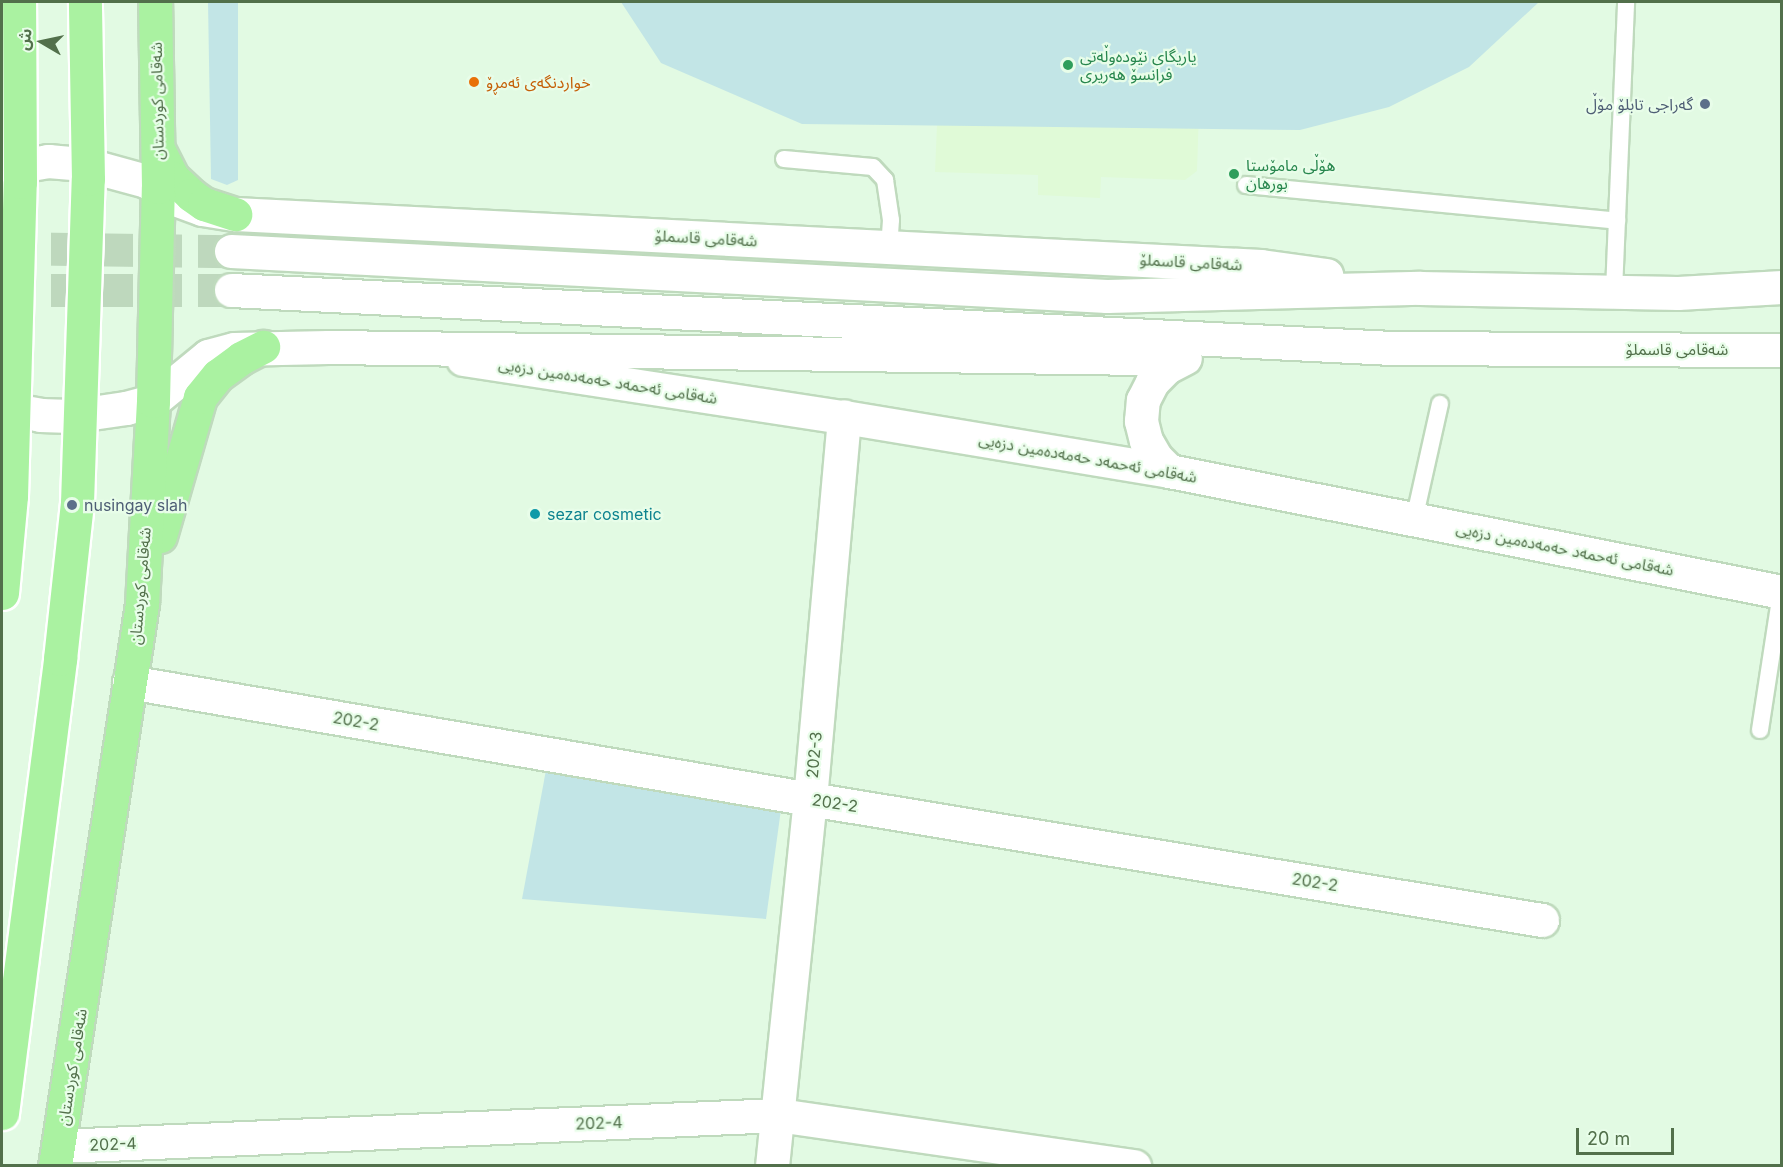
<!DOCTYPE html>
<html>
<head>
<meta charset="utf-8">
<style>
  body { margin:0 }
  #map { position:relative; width:1783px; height:1167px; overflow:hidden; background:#e2fae3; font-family:Inter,"Noto Sans Arabic",sans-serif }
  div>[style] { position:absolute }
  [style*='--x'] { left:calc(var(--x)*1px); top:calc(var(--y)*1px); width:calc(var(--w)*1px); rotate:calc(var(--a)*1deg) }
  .commercial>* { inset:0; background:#e0fad7 }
  .green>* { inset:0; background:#c2e5e6 }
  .secondary-tunnel>* { height:33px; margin-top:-16.5px; transform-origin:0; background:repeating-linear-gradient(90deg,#bed8bd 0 33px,transparent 0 49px) }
  .roads { filter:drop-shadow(2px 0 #bfdabd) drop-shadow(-2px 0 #bfdabd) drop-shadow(0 2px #bfdabd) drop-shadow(0 -2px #bfdabd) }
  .service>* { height:16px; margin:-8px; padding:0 8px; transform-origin:8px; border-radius:8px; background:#fff }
  .minor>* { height:33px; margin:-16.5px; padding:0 16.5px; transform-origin:16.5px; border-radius:16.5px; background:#fff }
  .tertiary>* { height:33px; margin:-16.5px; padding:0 16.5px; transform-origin:16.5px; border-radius:16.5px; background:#fff }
  .secondary>* { height:33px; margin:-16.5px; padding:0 16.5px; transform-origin:16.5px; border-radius:16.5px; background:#fff }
  .trunk>* { height:33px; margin:-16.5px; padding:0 16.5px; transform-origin:16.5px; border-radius:16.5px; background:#aaf2a1 }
  .bridges { filter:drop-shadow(2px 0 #fff) drop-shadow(-2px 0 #fff) drop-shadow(0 2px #fff) drop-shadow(0 -2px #fff) }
  .trunk-bridge>* { height:33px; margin:-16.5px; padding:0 16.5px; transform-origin:16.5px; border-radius:16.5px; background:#aaf2a1 }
  .dots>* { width:16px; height:16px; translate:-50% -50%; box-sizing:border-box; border:3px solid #e8fde9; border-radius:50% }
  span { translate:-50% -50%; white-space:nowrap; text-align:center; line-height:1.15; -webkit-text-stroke:4.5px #e8fde9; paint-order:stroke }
  .leisure-label { font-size:16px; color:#27864d }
  .left { translate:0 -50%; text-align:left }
  .food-label { font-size:16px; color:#c56008 }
  .street-label { font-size:16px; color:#52704b }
  .service-label { font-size:16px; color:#4e5e75 }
  .right { translate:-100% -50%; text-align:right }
  .culture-label { font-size:16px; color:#0d838f }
  .frame { position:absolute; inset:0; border:3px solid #52704b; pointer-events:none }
  .north { position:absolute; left:12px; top:12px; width:60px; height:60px; -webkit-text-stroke:4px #e8fde9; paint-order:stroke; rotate:279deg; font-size:16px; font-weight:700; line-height:24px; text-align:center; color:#52704b }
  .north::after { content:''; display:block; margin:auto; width:21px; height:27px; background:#52704b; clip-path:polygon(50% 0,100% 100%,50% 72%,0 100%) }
  .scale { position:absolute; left:1576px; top:1128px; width:98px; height:27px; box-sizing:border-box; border:3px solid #52704b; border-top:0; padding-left:8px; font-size:18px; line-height:21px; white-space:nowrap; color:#52704b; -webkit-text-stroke:4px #e8fde9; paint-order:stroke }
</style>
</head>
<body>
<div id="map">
  <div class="commercial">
    <i style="clip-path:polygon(938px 102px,1199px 111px,1197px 171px,1185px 180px,1101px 177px,1100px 198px,1038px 195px,1038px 175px,935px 172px)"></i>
  </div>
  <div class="green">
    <i style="clip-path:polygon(208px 2px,238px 2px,238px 180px,227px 185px,211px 179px)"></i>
    <i style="clip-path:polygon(621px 2px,1539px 2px,1469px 67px,1389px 107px,1300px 130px,802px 124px,661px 63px)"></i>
    <i style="clip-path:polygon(549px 754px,782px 802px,766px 919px,522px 899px)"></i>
  </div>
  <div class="secondary-tunnel">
    <i style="--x:2;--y:248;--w:229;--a:0.8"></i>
    <i style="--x:2;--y:290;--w:229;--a:0"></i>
  </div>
  <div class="roads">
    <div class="service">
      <i style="--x:784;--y:159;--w:89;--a:5.1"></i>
      <i style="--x:873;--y:167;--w:18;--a:47"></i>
      <i style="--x:885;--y:180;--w:40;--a:81.5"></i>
      <i style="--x:891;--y:220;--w:27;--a:94"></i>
      <i style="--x:1246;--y:185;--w:373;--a:5.5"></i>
      <i style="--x:1614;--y:291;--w:289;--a:-87.6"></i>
      <i style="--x:1414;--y:520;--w:119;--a:-77.4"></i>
      <i style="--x:1760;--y:730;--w:140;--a:-81.3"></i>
    </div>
    <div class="minor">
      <i style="--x:129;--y:682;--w:691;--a:9.75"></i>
      <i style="--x:810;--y:799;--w:742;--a:9.39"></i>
      <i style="--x:60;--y:1146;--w:719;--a:-2.47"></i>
      <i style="--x:778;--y:1115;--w:360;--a:8.2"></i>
      <i style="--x:772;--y:1166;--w:369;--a:-84.1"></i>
      <i style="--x:810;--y:799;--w:384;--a:-84.9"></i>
    </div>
    <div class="tertiary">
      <i style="--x:463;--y:359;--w:385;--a:8.7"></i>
      <i style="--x:844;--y:417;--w:329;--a:9.4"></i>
      <i style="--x:1169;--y:471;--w:625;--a:11.17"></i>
    </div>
    <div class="secondary">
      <i style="--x:2;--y:169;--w:47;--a:-9.9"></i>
      <i style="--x:48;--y:161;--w:36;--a:5"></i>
      <i style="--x:84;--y:164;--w:64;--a:15.3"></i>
      <i style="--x:146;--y:181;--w:31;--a:33"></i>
      <i style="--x:172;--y:198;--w:32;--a:20"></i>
      <i style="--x:202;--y:209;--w:33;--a:9"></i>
      <i style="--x:235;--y:214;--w:1027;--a:2.9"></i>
      <i style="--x:1261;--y:266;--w:66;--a:7.9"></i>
      <i style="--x:231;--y:251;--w:877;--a:2.94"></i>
      <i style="--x:1107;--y:296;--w:313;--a:-1.5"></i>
      <i style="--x:1420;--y:288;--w:258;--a:1.1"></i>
      <i style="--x:1678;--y:293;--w:104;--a:-3.3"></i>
      <i style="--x:231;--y:290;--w:1162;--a:2.86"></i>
      <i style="--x:1392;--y:348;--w:390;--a:0.3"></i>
      <i style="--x:2;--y:408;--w:39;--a:10"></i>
      <i style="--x:40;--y:415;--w:31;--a:2"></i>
      <i style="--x:71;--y:416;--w:56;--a:-8.3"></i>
      <i style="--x:126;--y:408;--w:28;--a:-15"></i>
      <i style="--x:153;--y:401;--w:71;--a:-39.3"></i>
      <i style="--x:208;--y:356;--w:27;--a:-15"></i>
      <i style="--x:234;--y:349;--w:94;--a:-1.2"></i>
      <i style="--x:328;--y:347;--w:820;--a:0.77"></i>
      <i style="--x:1169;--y:471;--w:18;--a:-135"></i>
      <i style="--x:1156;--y:458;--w:20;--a:-120"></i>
      <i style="--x:1146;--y:441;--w:21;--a:-104"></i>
      <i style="--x:1141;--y:421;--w:21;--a:-85"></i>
      <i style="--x:1143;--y:400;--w:20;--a:-63"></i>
      <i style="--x:1152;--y:382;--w:21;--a:-45"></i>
      <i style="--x:1167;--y:367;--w:20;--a:-27"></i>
    </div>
    <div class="trunk">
      <i style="--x:158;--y:149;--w:33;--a:63"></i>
      <i style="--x:173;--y:178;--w:25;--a:43"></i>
      <i style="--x:191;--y:195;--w:16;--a:35"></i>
      <i style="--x:204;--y:204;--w:33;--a:18"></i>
      <i style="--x:160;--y:536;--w:145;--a:-73.9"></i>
      <i style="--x:200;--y:397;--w:28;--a:-51"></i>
      <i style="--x:218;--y:375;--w:29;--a:-36"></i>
      <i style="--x:241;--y:358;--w:25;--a:-27"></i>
      <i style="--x:55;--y:1166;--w:569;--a:-81.2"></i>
      <i style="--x:142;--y:604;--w:203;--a:-86.9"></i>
      <i style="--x:153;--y:401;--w:214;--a:-88.7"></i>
      <i style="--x:158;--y:187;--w:185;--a:-90.9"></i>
    </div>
  </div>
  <div class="bridges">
    <div class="trunk-bridge">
      <i style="--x:2;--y:593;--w:97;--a:-84.7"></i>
      <i style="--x:11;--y:496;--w:314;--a:-88.4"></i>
      <i style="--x:20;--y:182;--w:180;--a:-90.3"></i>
      <i style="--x:2;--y:1113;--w:458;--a:-82.7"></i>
      <i style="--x:60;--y:659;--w:157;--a:-83.8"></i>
      <i style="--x:77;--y:503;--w:324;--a:-88.1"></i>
      <i style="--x:88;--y:179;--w:177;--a:-91"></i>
    </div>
  </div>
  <div class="dots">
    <i style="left:1068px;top:65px;background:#2e9e5b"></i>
    <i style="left:474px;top:82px;background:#e8710a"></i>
    <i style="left:1705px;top:104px;background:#5c6f8a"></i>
    <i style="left:1234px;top:174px;background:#2e9e5b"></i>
    <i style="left:72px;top:505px;background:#5c6f8a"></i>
    <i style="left:535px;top:514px;background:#0f9aa8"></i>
  </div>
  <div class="leisure-label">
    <span class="left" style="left:1080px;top:65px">یاریگای نێودەوڵەتی<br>فرانسۆ هەریری</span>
    <span class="left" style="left:1246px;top:174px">هۆڵی مامۆستا<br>بورهان</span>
  </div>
  <div class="food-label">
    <span class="left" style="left:486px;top:82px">خواردنگەی ئەمڕۆ</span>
  </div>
  <div class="street-label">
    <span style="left:157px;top:101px;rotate:-91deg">شەقامی کوردستان</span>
    <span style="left:706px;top:238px;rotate:3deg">شەقامی قاسملۆ</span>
    <span style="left:1191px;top:262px;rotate:3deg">شەقامی قاسملۆ</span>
    <span style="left:1677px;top:349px">شەقامی قاسملۆ</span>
    <span style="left:608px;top:381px;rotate:9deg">شەقامی ئەحمەد حەمەدەمین دزەیی</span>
    <span style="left:1088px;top:458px;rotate:10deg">شەقامی ئەحمەد حەمەدەمین دزەیی</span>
    <span style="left:1565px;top:549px;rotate:11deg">شەقامی ئەحمەد حەمەدەمین دزەیی</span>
    <span style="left:140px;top:586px;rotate:-85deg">شەقامی کوردستان</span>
    <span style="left:356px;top:721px;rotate:10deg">202-2</span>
    <span style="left:814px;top:755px;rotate:-85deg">202-3</span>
    <span style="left:835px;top:803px;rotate:9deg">202-2</span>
    <span style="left:1315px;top:882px;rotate:9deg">202-2</span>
    <span style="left:72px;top:1067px;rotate:-81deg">شەقامی کوردستان</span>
    <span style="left:599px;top:1123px;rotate:-2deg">202-4</span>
    <span style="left:113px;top:1144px;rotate:-2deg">202-4</span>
  </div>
  <div class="service-label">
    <span class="right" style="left:1693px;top:104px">گەراجی تابلۆ مۆڵ</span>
    <span class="left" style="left:84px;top:505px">nusingay slah</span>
  </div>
  <div class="culture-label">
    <span class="left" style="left:547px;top:514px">sezar cosmetic</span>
  </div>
  <div class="frame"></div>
  <div class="north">ش</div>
  <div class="scale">20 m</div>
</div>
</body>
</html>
